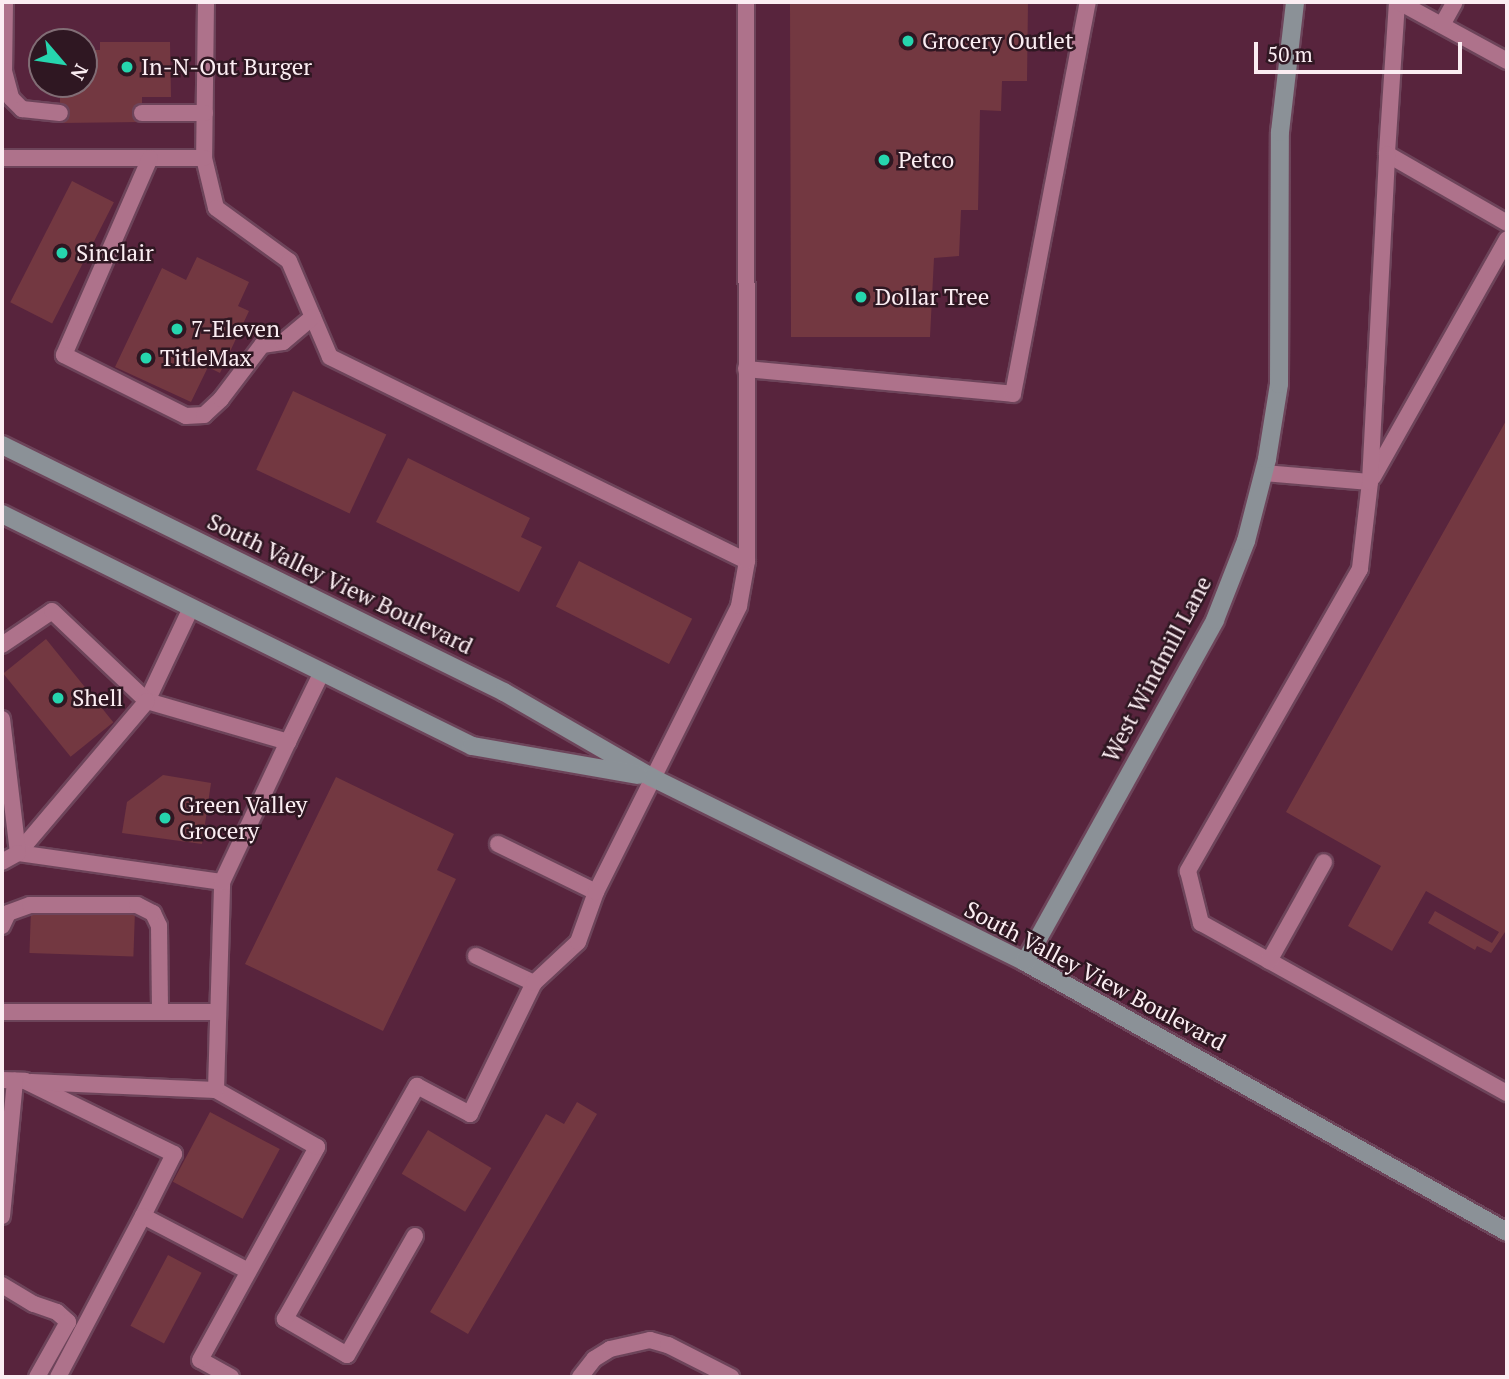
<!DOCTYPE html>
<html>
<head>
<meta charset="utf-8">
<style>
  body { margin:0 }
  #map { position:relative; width:1509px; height:1379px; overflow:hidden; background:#58243d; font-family:"PT Serif",serif }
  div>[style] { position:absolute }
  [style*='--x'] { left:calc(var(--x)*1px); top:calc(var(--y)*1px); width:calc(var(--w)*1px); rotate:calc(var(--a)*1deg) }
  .building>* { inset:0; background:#733841; transform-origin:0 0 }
  .roads { filter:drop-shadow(2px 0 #6d445a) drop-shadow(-2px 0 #6d445a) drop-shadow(0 2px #6d445a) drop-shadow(0 -2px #6d445a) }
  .lane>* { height:16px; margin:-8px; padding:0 8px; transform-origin:8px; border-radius:8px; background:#ae728b }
  .secondary>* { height:18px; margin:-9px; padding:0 9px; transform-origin:9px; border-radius:9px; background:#8b9197 }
  .dots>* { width:19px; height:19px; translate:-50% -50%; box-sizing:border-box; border:4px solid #2f1722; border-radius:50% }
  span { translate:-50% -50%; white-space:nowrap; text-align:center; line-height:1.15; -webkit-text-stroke:5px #2f1722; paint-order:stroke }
  .poi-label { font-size:23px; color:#fbedf2 }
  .left { translate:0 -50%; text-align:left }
  .street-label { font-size:23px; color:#fbedf2 }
  .frame { position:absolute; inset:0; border:4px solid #fbedf2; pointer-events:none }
  .north { position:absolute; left:28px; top:28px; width:70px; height:70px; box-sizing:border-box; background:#2f1722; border:2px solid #816d75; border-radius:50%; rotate:119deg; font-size:19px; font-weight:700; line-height:28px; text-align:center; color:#fbedf2 }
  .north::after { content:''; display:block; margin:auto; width:24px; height:32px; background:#26d5ae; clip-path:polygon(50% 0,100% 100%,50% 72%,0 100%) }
  .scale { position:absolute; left:1254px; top:42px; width:208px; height:32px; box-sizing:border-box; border:4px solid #fbedf2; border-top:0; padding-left:9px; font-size:21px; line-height:24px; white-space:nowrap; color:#fbedf2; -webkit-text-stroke:5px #2f1722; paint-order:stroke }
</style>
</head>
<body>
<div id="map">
  <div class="building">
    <i style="clip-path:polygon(790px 2px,1028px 2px,1027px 81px,1002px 81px,1001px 111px,980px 110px,978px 210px,961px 210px,959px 256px,934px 258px,930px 337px,791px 337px)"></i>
    <i style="clip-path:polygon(100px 42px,170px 42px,171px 97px,142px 97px,142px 122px,60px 123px,60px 84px,84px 84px,84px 50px,100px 50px)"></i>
    <i style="left:72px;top:181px;width:47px;height:136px;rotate:27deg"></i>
    <i style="clip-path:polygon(197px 257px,249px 282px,238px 306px,249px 311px,220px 373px,208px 367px,191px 402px,115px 367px,162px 268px,186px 280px)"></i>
    <i style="left:293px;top:391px;width:103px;height:87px;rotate:25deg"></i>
    <i style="clip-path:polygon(1507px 419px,1507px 929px,1491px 953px,1477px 946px,1475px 950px,1428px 923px,1435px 911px,1492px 943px,1499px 932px,1426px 891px,1392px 951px,1348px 926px,1381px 866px,1286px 812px)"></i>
    <i style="clip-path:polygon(408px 458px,530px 518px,521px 537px,542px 547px,519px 592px,376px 522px)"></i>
    <i style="left:579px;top:561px;width:127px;height:51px;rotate:27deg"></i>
    <i style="left:46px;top:639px;width:107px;height:55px;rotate:51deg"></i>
    <i style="clip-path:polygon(163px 775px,211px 783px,202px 844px,122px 833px,127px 802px)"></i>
    <i style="clip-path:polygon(336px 777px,454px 834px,437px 870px,456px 879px,383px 1031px,245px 964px)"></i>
    <i style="left:31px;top:909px;width:104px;height:44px;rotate:2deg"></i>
    <i style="clip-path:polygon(577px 1102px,597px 1114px,468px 1334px,430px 1312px,546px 1114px,564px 1124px)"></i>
    <i style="left:210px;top:1112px;width:79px;height:79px;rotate:28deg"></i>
    <i style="left:428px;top:1130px;width:74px;height:51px;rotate:31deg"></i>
    <i style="left:168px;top:1255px;width:38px;height:80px;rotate:28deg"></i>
  </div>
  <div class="roads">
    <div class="lane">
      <i style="--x:5;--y:2;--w:69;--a:90.8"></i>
      <i style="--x:4;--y:71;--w:28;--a:75"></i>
      <i style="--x:11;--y:98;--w:16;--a:45"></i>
      <i style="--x:22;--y:109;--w:38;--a:6"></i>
      <i style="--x:206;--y:2;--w:156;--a:90.7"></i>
      <i style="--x:204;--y:158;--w:51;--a:76.5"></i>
      <i style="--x:216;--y:208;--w:90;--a:36"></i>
      <i style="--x:289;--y:261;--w:104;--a:66.9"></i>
      <i style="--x:330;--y:357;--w:464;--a:26.1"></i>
      <i style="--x:1397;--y:2;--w:152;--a:93.8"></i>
      <i style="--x:1387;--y:154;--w:138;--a:29.9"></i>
      <i style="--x:1399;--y:2;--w:123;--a:28.6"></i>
      <i style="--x:1442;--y:25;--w:26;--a:-61"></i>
      <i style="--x:142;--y:113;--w:63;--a:0"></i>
      <i style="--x:2;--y:158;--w:202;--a:0"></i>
      <i style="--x:150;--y:158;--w:215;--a:113.6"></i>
      <i style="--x:64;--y:355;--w:136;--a:26.6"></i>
      <i style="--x:186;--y:416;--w:18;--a:-3"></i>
      <i style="--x:204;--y:415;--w:23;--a:-43"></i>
      <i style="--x:221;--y:399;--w:68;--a:-52.8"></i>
      <i style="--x:262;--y:345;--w:21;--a:-8"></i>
      <i style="--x:283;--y:342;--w:39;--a:-40"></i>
      <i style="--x:746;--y:369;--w:268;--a:5.3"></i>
      <i style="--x:1013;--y:394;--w:399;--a:-79.2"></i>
      <i style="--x:1264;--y:473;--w:106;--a:4.9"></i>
      <i style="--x:1370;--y:482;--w:88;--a:96.6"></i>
      <i style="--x:1360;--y:569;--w:348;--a:119.7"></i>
      <i style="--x:1188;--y:871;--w:54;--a:76"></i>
      <i style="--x:1201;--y:923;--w:350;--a:29.1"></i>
      <i style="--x:1373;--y:477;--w:273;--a:-60.6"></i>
      <i style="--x:1370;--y:482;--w:328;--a:-87"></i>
      <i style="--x:191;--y:608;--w:103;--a:115.3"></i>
      <i style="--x:147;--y:701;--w:147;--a:16.2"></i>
      <i style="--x:288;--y:742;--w:78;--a:-64.1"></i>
      <i style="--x:2;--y:645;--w:60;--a:-34.2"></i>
      <i style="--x:52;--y:611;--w:131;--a:43.5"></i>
      <i style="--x:147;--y:701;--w:199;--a:130.3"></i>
      <i style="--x:18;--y:853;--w:206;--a:8.1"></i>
      <i style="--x:2;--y:719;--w:135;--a:83.2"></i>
      <i style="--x:18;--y:853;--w:18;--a:151"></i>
      <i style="--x:498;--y:844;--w:109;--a:26.1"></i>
      <i style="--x:2;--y:926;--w:14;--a:-65"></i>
      <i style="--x:8;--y:913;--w:23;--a:-20"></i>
      <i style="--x:30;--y:905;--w:107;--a:0"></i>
      <i style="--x:137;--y:905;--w:18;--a:27"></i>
      <i style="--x:153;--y:913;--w:14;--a:65"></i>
      <i style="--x:159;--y:926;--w:86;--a:89.3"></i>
      <i style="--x:476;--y:956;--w:64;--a:25"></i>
      <i style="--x:1269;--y:961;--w:113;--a:-60.9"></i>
      <i style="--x:2;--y:1012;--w:216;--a:0"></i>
      <i style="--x:2;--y:1080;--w:23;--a:2"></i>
      <i style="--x:25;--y:1081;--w:166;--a:26.1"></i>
      <i style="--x:174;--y:1154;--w:69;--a:116.6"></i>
      <i style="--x:31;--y:1082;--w:185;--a:2.5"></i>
      <i style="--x:2;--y:1216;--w:136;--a:-84.5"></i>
      <i style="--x:415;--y:1236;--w:137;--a:119.7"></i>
      <i style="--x:347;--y:1355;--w:72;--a:-149.9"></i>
      <i style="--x:285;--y:1319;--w:268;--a:-60.5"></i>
      <i style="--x:417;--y:1086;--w:60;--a:27.8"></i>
      <i style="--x:470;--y:1114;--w:146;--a:-64"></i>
      <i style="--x:534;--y:983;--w:60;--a:-43"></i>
      <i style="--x:578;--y:942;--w:53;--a:-70.2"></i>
      <i style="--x:596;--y:892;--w:320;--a:-63.4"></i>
      <i style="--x:739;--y:606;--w:46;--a:-79.9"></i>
      <i style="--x:747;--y:561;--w:559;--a:-90.1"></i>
      <i style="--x:2;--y:1285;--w:37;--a:31"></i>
      <i style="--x:34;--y:1304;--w:24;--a:19"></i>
      <i style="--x:57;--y:1312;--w:15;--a:42"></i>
      <i style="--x:68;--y:1322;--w:63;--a:119.4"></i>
      <i style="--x:58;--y:1377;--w:182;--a:-62.2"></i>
      <i style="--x:143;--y:1216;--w:119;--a:27.6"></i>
      <i style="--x:231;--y:1377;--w:35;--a:-151"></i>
      <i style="--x:200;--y:1360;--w:243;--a:-61.2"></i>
      <i style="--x:317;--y:1147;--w:116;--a:-150.6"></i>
      <i style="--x:216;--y:1090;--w:208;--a:-88.3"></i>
      <i style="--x:222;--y:882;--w:155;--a:-64.8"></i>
      <i style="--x:580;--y:1377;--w:23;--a:-52"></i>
      <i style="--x:594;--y:1359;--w:19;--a:-32"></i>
      <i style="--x:610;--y:1349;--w:41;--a:-12.7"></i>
      <i style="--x:650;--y:1340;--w:19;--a:16"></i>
      <i style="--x:668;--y:1345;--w:71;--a:26.9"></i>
    </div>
    <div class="secondary">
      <i style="--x:2;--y:445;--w:559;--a:26.2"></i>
      <i style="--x:504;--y:692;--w:170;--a:30"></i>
      <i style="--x:651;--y:777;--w:417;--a:26.3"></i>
      <i style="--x:1025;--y:962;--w:552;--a:29.26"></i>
      <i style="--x:2;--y:514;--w:524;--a:26.27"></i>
      <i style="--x:472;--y:746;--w:169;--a:9.9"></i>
      <i style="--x:1025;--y:962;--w:391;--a:-60.9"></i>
      <i style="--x:1215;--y:620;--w:85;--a:-68.6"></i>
      <i style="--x:1246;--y:541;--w:85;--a:-75.6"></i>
      <i style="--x:1267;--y:459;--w:76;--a:-80.9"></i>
      <i style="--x:1279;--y:384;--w:252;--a:-89.8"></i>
      <i style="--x:1280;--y:132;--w:131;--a:-83.4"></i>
    </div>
  </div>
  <div class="dots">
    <i style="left:908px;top:41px;background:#26d5ae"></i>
    <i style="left:127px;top:67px;background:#26d5ae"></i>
    <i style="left:884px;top:160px;background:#26d5ae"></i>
    <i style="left:62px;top:253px;background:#26d5ae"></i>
    <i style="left:861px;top:297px;background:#26d5ae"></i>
    <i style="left:177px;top:329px;background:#26d5ae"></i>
    <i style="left:146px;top:358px;background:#26d5ae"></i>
    <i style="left:58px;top:698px;background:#26d5ae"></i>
    <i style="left:165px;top:818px;background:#26d5ae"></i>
  </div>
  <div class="poi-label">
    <span class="left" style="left:922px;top:41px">Grocery Outlet</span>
    <span class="left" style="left:141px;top:67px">In-N-Out Burger</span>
    <span class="left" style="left:898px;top:160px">Petco</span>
    <span class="left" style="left:76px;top:253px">Sinclair</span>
    <span class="left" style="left:875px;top:297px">Dollar Tree</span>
    <span class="left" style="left:191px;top:329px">7-Eleven</span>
    <span class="left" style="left:160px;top:358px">TitleMax</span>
    <span class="left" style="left:72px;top:698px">Shell</span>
    <span class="left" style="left:179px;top:818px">Green Valley<br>Grocery</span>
  </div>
  <div class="street-label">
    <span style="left:340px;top:584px;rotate:26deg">South Valley View Boulevard</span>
    <span style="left:1157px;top:669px;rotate:-62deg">West Windmill Lane</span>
    <span style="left:1095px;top:976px;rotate:28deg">South Valley View Boulevard</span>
  </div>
  <div class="frame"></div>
  <div class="north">N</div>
  <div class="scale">50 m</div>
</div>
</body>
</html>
